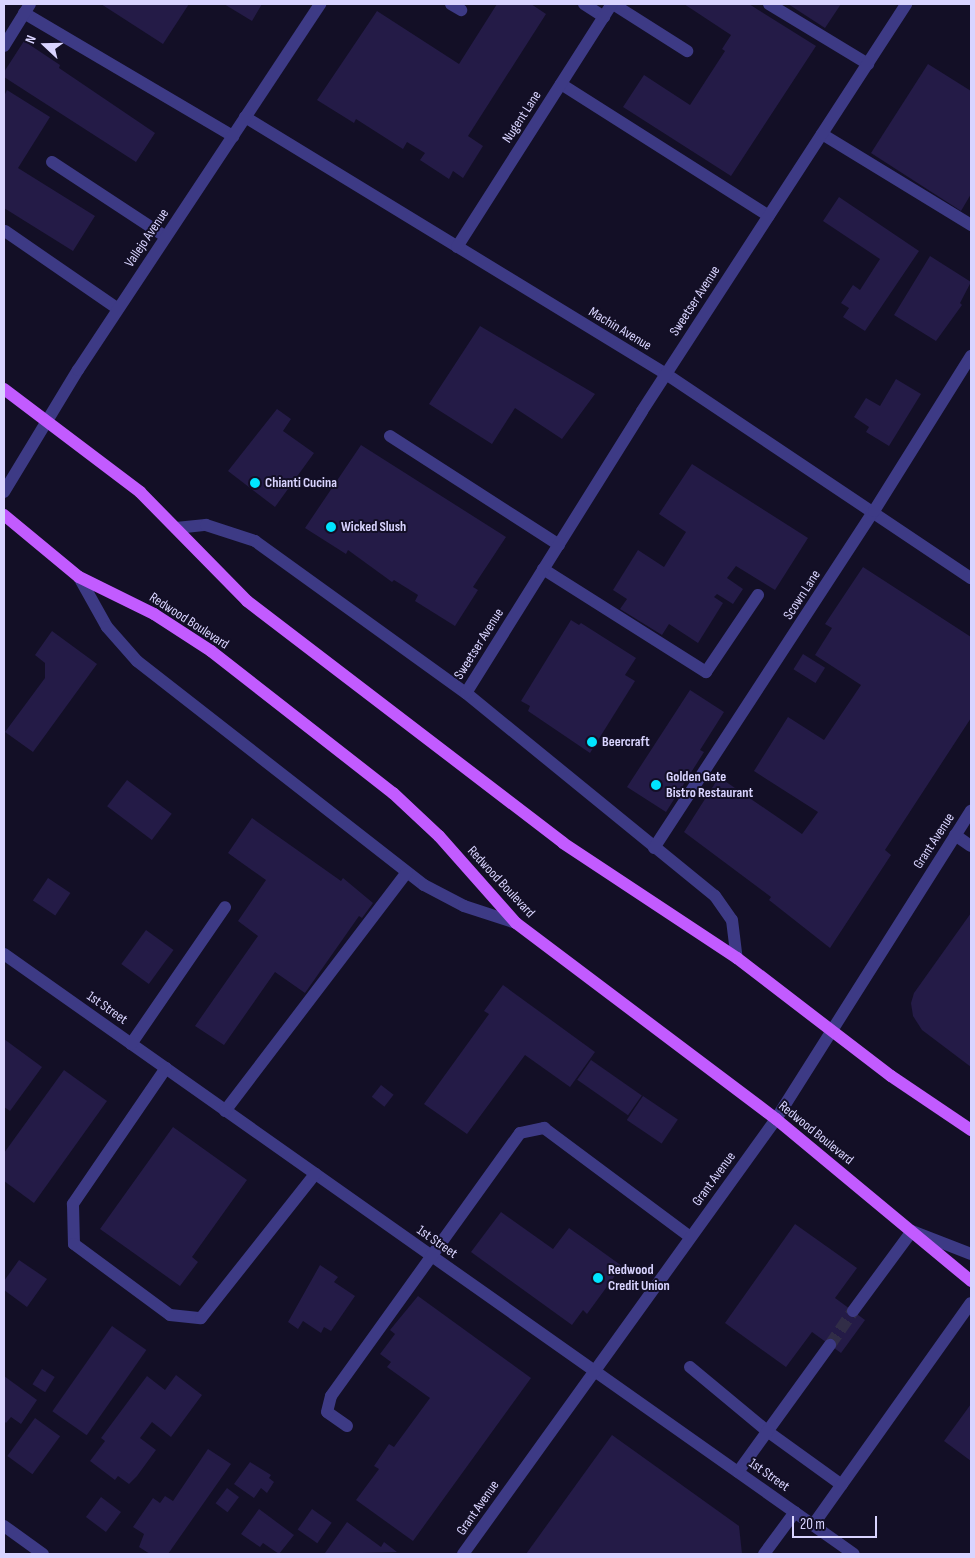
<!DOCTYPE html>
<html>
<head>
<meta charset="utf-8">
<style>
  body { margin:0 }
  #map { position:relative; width:975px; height:1558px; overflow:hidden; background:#130f26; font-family:"Sofia Sans Condensed",sans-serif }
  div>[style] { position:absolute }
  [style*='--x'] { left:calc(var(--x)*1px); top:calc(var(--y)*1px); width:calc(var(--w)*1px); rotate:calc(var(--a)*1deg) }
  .building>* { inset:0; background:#241b47; transform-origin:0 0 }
  .minor-tunnel>* { height:12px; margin-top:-6px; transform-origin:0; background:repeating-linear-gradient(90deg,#312d47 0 12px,transparent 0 18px) }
  .minor>* { height:12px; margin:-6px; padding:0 6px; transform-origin:6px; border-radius:6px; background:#3d3a85 }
  .major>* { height:12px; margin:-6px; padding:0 6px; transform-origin:6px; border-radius:6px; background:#c25bff }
  .dots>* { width:14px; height:14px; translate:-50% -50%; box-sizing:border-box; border:2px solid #130f26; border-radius:50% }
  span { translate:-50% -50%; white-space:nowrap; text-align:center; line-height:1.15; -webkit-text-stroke:4px #130f26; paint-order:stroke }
  .street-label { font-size:14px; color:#d9d4ff }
  .poi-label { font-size:14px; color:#d9d4ff; font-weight:700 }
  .left { translate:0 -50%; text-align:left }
  .frame { position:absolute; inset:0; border:5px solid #d9d4ff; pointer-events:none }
  .north { position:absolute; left:20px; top:20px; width:50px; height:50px; -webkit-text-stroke:4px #130f26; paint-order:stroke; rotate:291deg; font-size:14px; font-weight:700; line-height:20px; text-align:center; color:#d9d4ff }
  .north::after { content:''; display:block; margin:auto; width:18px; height:22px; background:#d9d4ff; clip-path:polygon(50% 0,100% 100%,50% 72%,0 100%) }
  .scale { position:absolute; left:792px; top:1516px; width:85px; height:22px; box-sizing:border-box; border:2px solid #d9d4ff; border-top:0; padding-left:6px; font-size:15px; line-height:18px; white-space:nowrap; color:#d9d4ff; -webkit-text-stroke:4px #130f26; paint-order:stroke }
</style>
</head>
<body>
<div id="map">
  <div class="building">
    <i style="clip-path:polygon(101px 4px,189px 4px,163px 44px)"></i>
    <i style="clip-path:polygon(224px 4px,262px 4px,252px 21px)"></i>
    <i style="clip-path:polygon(497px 4px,531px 4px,546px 14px,468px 136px,483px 146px,463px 178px,453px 171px,449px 179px,420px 160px,425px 153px,407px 142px,403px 149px,356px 119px,354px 123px,317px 100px,377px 11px,459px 64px)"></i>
    <i style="clip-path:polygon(684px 4px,749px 4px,816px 46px,731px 176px,623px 107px,644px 75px,690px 105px,725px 51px,722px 49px,731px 35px)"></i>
    <i style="clip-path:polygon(788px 4px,841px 4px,825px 28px)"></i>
    <i style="clip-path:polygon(24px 41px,60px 65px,59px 68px,155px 133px,136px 162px,4px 77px,4px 72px)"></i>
    <i style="clip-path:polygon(928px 64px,971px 91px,971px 194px,961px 211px,871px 153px)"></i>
    <i style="clip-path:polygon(7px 90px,50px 117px,18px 168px,95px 216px,73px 251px,4px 208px,4px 96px)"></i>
    <i style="clip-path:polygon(839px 197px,919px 251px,865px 331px,843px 317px,849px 308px,841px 303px,853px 285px,860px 290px,880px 259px,823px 221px)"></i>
    <i style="clip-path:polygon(930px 256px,971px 282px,960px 303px,962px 305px,936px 341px,894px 315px)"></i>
    <i style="clip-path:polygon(480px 326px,595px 394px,562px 439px,515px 408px,492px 444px,429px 404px)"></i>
    <i style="clip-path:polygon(896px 379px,921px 394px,889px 446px,866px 432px,869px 427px,854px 417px,866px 398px,880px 406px)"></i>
    <i style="clip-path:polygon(277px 409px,291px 419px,283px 431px,314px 453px,275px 507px,228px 471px)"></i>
    <i style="clip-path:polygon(361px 445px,506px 537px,473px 587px,478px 590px,455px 626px,415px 601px,418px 595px,394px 580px,392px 582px,348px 550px,346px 554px,305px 528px)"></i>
    <i style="clip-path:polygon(692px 464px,808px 538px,775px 590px,736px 566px,727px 578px,743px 589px,733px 604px,717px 594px,714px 597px,723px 603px,698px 643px,669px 624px,662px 635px,620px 609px,627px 599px,613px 590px,638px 550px,664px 567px,686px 532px,659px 514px)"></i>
    <i style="clip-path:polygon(863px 567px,971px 637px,971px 718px,885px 850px,891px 855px,830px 948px,769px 900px,771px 897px,684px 832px,719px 777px,802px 834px,818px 812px,754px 771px,788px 717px,824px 740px,861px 685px,815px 655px,832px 628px,825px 624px)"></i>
    <i style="clip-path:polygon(571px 620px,579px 625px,581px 623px,636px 658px,625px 675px,635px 681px,590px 753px,528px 711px,530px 706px,521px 701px)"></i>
    <i style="clip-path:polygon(52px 631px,97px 664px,33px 752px,5px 732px,45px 678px,45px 663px,35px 655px)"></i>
    <i style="left:803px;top:654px;width:26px;height:18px;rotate:32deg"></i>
    <i style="clip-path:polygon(690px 690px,724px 712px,700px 750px,704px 752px,666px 812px,627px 787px)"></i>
    <i style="left:127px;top:780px;width:56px;height:33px;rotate:37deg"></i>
    <i style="clip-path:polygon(252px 818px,341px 881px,343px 878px,373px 903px,362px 918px,359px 916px,305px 993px,275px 972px,224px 1045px,195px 1026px,258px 936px,238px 921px,266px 880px,228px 853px)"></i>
    <i style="left:48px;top:878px;width:27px;height:27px;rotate:34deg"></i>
    <i style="clip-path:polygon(971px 913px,971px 1067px,922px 1030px,913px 1016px,911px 1003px,914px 993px)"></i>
    <i style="left:146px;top:930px;width:34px;height:42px;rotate:36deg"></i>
    <i style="clip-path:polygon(503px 985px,595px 1052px,570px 1087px,525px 1055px,467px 1134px,424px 1104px,489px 1014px,484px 1011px)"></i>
    <i style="clip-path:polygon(4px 1039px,42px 1067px,10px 1111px,4px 1107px)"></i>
    <i style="left:591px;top:1060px;width:62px;height:24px;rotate:35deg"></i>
    <i style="clip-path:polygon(64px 1070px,107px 1101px,34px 1203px,4px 1181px,4px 1153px)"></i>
    <i style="left:381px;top:1085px;width:16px;height:15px;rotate:38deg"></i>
    <i style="left:643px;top:1096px;width:42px;height:29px;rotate:34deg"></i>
    <i style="clip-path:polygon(173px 1127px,247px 1180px,192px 1257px,198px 1262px,180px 1286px,100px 1229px)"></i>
    <i style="clip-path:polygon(501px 1212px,553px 1249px,569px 1228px,622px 1266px,587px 1314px,583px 1310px,572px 1325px,471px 1252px)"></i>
    <i style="clip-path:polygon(795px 1224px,857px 1268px,835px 1298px,865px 1320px,841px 1353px,812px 1332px,786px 1367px,725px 1323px)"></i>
    <i style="clip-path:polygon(19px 1260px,47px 1279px,27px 1307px,4px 1290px,4px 1281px)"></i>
    <i style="clip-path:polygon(320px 1265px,338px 1277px,334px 1282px,355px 1296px,331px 1331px,324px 1327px,321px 1333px,303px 1321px,298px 1329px,288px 1322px)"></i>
    <i style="clip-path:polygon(418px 1296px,531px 1378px,413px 1541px,356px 1500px,379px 1469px,374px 1466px,389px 1444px,394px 1447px,430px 1398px,387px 1367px,391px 1362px,380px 1354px,395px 1334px,390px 1330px)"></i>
    <i style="left:112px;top:1326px;width:42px;height:104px;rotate:35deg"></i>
    <i style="left:42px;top:1369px;width:15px;height:18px;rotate:32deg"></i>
    <i style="clip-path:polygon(176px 1375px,202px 1395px,171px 1437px,152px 1422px,140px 1438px,156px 1450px,137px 1476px,129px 1484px,118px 1476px,115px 1480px,90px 1461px,105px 1441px,101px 1438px,147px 1376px,165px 1390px)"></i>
    <i style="clip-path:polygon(4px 1376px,37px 1400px,21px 1424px,11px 1417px,6px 1423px,4px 1421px)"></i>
    <i style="clip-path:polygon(971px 1404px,971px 1461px,944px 1441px)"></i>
    <i style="left:35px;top:1418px;width:31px;height:47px;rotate:36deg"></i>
    <i style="clip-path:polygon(612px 1435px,739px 1526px,742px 1554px,526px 1554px)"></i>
    <i style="clip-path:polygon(208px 1449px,231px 1464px,168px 1554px,150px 1554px,139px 1547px,144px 1534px,133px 1527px,153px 1498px,160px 1503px,165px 1496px,173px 1501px)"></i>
    <i style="clip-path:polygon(250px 1462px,271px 1475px,269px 1478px,274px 1482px,267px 1493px,261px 1488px,254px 1498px,234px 1484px)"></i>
    <i style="left:227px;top:1488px;width:15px;height:19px;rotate:37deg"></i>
    <i style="left:101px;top:1497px;width:25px;height:25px;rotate:37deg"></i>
    <i style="clip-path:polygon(259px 1509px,294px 1535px,279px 1554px,263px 1543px,260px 1547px,241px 1534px)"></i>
    <i style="left:312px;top:1509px;width:24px;height:25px;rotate:35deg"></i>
    <i style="clip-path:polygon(347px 1522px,381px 1547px,384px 1542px,397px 1552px,327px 1554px,325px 1553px)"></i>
  </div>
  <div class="minor-tunnel">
    <i style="--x:830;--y:1345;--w:41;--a:-55.9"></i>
  </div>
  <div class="minor">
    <i style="--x:451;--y:4;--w:12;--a:31"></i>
    <i style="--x:584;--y:4;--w:24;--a:33"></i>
    <i style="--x:613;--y:4;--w:88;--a:32.4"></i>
    <i style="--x:769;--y:4;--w:116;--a:31.2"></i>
    <i style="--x:24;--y:13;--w:243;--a:30.5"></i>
    <i style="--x:4;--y:46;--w:49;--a:-58.2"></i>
    <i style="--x:561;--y:84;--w:246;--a:32.4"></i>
    <i style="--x:245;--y:117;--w:493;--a:31.4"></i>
    <i style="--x:666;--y:374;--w:367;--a:33.8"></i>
    <i style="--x:822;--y:134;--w:175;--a:31.4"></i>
    <i style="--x:52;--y:162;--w:136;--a:33.3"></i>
    <i style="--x:5;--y:231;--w:137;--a:34.6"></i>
    <i style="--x:457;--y:247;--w:288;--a:-57.5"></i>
    <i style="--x:390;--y:436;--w:201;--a:32.8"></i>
    <i style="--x:4;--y:492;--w:143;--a:-58.8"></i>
    <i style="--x:78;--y:370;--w:439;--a:-56.5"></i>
    <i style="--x:176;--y:528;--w:30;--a:-6"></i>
    <i style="--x:206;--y:525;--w:52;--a:18.1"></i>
    <i style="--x:255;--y:541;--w:260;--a:35.8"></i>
    <i style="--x:466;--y:693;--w:321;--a:39.2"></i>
    <i style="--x:715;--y:896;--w:29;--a:55"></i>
    <i style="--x:732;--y:920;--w:38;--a:83"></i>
    <i style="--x:543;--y:569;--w:193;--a:32.3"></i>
    <i style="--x:706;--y:672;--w:93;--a:-56"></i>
    <i style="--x:79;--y:577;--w:57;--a:60.8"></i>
    <i style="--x:107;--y:627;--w:45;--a:48.6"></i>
    <i style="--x:137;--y:661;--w:364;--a:38"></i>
    <i style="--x:424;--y:885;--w:45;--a:27.7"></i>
    <i style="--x:464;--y:906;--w:55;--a:18.1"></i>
    <i style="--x:466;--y:693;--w:332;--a:-58"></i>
    <i style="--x:642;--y:411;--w:485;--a:-57"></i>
    <i style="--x:955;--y:835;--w:19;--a:35"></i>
    <i style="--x:654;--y:848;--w:402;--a:-56.9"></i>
    <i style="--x:874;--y:511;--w:183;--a:-58"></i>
    <i style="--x:4;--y:954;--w:1040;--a:35.22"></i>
    <i style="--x:131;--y:1044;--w:166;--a:-55.5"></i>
    <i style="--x:166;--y:1068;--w:165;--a:124.4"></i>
    <i style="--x:73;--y:1204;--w:40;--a:88.6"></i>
    <i style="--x:74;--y:1244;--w:119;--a:36.5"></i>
    <i style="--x:170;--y:1315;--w:31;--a:6"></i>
    <i style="--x:201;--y:1318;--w:184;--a:-51.6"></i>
    <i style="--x:225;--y:1111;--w:300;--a:-52.7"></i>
    <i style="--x:853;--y:1311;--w:99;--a:-53.6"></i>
    <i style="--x:912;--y:1231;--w:63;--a:21.3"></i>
    <i style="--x:690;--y:1367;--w:100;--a:39.7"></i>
    <i style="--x:767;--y:1431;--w:92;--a:35.8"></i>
    <i style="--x:347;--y:1426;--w:24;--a:-145"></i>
    <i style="--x:327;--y:1412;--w:16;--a:-76"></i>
    <i style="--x:331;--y:1396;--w:324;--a:-54.3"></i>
    <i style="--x:520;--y:1133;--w:25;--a:-12"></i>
    <i style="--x:544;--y:1128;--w:182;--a:36.7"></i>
    <i style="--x:738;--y:1472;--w:157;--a:-54.1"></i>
    <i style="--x:813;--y:1525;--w:272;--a:-54.6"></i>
    <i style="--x:4;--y:1526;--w:48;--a:35.7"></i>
    <i style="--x:463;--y:1554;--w:536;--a:-54.26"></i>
    <i style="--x:776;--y:1119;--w:365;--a:-57.7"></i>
    <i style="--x:764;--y:1554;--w:52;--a:-53.6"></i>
  </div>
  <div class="major">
    <i style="--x:4;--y:389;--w:171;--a:37.1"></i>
    <i style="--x:140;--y:492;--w:153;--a:45.5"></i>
    <i style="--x:247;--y:601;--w:398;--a:37.4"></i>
    <i style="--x:563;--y:843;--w:209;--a:33.5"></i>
    <i style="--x:737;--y:958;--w:194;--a:37.5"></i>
    <i style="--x:891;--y:1076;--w:97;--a:34"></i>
    <i style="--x:4;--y:515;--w:97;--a:39.6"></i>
    <i style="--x:79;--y:577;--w:84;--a:26.3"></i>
    <i style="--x:154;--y:614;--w:68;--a:33"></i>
    <i style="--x:211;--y:651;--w:231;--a:38"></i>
    <i style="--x:393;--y:793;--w:63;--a:43.1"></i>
    <i style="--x:439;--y:836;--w:116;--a:48.5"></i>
    <i style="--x:516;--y:923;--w:326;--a:37"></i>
    <i style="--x:776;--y:1119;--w:254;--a:39.7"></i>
  </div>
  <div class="dots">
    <i style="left:255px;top:483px;background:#00e5ff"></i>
    <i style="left:331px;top:527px;background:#00e5ff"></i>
    <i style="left:592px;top:742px;background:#00e5ff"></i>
    <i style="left:656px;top:785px;background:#00e5ff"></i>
    <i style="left:598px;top:1278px;background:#00e5ff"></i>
  </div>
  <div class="street-label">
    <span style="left:522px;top:117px;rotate:-57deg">Nugent Lane</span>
    <span style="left:147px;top:238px;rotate:-56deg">Vallejo Avenue</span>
    <span style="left:695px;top:301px;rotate:-57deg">Sweetser Avenue</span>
    <span style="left:620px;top:329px;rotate:31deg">Machin Avenue</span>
    <span style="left:802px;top:595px;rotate:-57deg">Scown Lane</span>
    <span style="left:189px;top:621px;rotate:33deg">Redwood Boulevard</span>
    <span style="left:479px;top:644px;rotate:-58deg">Sweetser Avenue</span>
    <span style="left:934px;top:841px;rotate:-57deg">Grant Avenue</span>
    <span style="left:501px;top:882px;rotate:47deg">Redwood Boulevard</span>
    <span style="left:107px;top:1008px;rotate:35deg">1st Street</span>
    <span style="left:816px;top:1133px;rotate:39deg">Redwood Boulevard</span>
    <span style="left:714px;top:1179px;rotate:-54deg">Grant Avenue</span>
    <span style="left:437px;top:1242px;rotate:35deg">1st Street</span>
    <span style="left:769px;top:1475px;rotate:35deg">1st Street</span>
    <span style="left:478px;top:1508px;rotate:-55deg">Grant Avenue</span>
  </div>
  <div class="poi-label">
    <span class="left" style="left:265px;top:483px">Chianti Cucina</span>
    <span class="left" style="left:341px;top:527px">Wicked Slush</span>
    <span class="left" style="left:602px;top:742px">Beercraft</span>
    <span class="left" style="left:666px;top:785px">Golden Gate<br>Bistro Restaurant</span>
    <span class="left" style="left:608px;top:1278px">Redwood<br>Credit Union</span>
  </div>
  <div class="frame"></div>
  <div class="north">N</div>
  <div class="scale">20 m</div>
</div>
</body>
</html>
